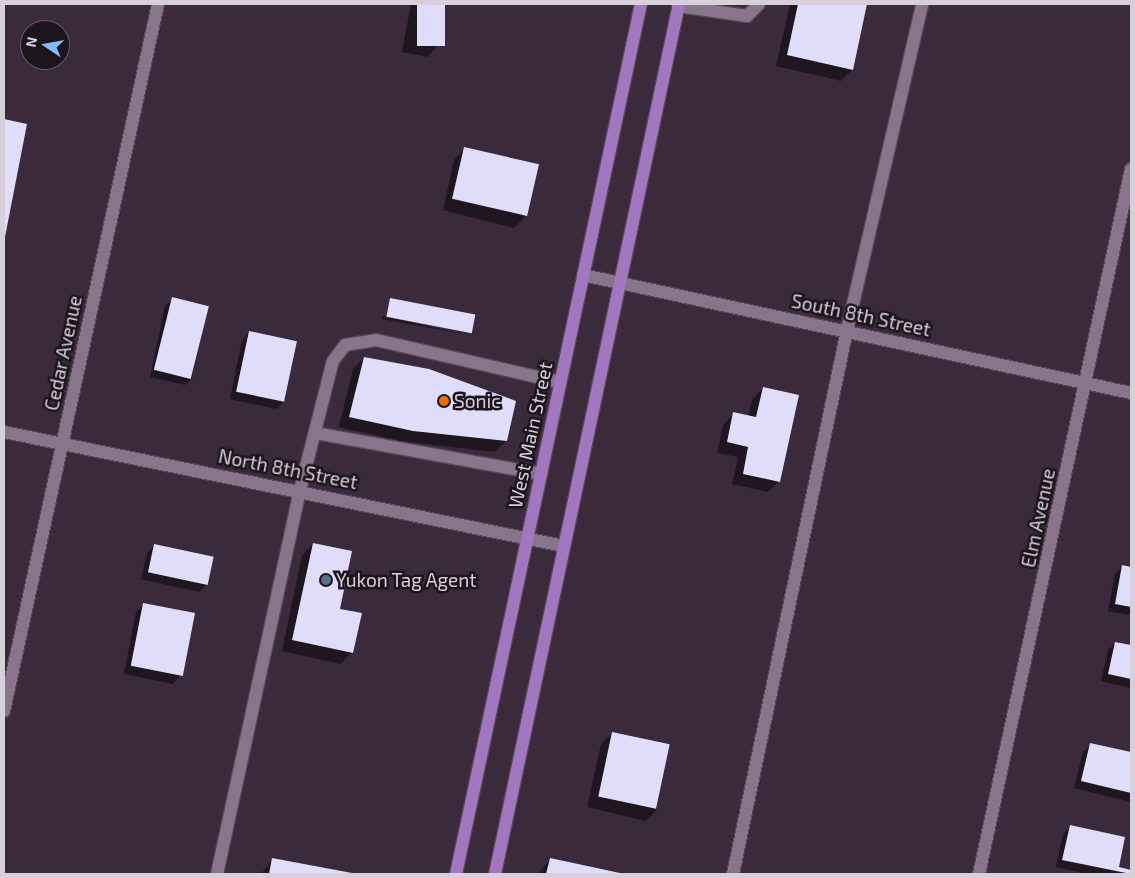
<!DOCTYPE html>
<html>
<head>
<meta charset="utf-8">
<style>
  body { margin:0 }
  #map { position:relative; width:1135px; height:878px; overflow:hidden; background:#3a2a3c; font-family:"Exo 2",sans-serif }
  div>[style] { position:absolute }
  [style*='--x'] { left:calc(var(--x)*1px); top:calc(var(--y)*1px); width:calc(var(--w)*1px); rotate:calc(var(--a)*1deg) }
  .shadow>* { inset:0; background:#0007; transform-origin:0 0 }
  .building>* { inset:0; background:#dfddfa; transform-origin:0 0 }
  .roads { filter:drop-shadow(1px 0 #554756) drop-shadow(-1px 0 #554756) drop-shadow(0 1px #554756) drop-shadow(0 -1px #554756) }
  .service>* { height:12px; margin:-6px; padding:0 6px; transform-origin:6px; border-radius:6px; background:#89758b }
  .minor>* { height:12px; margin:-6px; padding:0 6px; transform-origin:6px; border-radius:6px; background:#89758b }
  .primary>* { height:12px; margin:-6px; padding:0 6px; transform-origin:6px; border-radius:6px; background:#a376c0 }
  .dots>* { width:14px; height:14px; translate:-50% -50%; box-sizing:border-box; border:2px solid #1d151e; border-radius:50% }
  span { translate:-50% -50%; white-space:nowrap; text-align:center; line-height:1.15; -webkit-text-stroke:5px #1d151e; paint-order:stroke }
  .street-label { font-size:19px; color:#d9cfda }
  .poi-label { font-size:19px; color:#d9cfda }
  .left { translate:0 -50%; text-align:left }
  .frame { position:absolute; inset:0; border:5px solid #d9cfda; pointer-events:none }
  .north { position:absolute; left:20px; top:20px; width:50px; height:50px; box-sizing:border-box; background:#1d151e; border:1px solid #685f69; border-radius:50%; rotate:282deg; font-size:14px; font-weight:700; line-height:20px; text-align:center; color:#d9cfda }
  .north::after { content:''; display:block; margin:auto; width:18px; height:22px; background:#86bbfb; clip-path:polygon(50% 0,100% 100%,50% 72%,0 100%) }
</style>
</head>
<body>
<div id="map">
  <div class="shadow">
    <i style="clip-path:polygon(411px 4px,444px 4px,435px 49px,428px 57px,402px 52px)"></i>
    <i style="clip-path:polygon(790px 4px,866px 4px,852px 70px,841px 81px,776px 66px)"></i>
    <i style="clip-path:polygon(4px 121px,26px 125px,4px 236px)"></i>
    <i style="clip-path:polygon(465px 148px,525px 217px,514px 228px,443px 210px,454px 160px)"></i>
    <i style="clip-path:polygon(173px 299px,208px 307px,192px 378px,185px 385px,150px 377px,165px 306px)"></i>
    <i style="left:390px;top:299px;width:85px;height:16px;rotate:12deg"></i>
    <i style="clip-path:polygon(383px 316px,468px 335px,382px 319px)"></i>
    <i style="clip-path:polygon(249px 332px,284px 402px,276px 409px,230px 399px,242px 340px)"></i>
    <i style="clip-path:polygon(364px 358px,506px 441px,495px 452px,401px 441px,339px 427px,353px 369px)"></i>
    <i style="clip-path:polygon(763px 388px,779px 481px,768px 492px,732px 484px,738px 457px,717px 453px,723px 425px,734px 413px,748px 417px,752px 400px)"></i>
    <i style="clip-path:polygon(313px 544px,352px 652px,341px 664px,282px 651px,302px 555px)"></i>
    <i style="clip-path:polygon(154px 545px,207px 584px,199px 592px,141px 579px,147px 553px)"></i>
    <i style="clip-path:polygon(1123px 566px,1131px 568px,1131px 615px,1108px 611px,1115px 574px)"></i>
    <i style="clip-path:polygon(144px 604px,180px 676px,173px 684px,124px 674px,136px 612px)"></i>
    <i style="clip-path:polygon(1116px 643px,1131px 646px,1131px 688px,1101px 681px,1108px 650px)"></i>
    <i style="clip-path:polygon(612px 733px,657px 810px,646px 821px,587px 807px,601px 744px)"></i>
    <i style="clip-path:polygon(1091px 744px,1131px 754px,1131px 802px,1074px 788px,1083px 752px)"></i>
    <i style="clip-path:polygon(1070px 827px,1117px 868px,1131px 874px,1088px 874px,1056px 867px,1063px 834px)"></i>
    <i style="clip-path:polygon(273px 859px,348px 874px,261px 874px)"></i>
    <i style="clip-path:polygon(550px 859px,618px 874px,538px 874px)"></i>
  </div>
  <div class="building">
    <i style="left:417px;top:4px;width:28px;height:42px"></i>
    <i style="clip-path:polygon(798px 4px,867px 4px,853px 70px,787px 55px)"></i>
    <i style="clip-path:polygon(4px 119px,27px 124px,5px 237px,4px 237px)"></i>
    <i style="left:464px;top:147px;width:77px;height:53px;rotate:13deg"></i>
    <i style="left:172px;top:297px;width:38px;height:75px;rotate:14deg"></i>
    <i style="left:390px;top:298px;width:87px;height:19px;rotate:11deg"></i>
    <i style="left:249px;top:331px;width:49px;height:62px;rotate:12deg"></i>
    <i style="clip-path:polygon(364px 357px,429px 369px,516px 401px,507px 441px,413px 431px,349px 417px)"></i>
    <i style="clip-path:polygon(763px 387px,799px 395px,780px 482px,743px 474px,748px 447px,727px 442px,733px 412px,756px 417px)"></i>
    <i style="clip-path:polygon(313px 543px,352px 551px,340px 609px,362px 613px,353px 653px,292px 640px)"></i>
    <i style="left:154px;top:544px;width:61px;height:29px;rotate:12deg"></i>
    <i style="clip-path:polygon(1122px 565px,1131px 567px,1131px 607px,1115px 604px)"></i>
    <i style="left:143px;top:603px;width:53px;height:64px;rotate:11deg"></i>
    <i style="clip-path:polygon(1115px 642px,1131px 645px,1131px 679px,1108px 674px)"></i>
    <i style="left:612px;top:732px;width:59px;height:66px;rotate:12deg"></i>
    <i style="clip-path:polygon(1090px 743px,1131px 752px,1131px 793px,1081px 781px)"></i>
    <i style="clip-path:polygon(1070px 825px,1125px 837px,1119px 867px,1131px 870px,1131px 874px,1062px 860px)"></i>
    <i style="clip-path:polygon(272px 858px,352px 873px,352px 874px,269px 874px)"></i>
    <i style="clip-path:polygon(550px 858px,620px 873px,620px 874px,546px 874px)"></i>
  </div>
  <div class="roads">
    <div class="service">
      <i style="--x:678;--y:6;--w:70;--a:8.2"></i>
      <i style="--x:747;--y:16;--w:17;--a:-45"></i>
      <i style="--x:315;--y:433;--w:230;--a:10.3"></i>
      <i style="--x:217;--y:874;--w:393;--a:-77.8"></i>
      <i style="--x:300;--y:490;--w:133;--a:-75.7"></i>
      <i style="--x:333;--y:361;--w:20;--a:-53"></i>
      <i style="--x:345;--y:345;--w:31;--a:-9"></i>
      <i style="--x:376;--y:340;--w:189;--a:12.9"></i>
      <i style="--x:733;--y:874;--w:556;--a:-78.16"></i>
      <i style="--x:847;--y:330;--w:335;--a:-77"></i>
    </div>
    <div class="minor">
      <i style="--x:583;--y:275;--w:561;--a:12.15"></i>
      <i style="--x:4;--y:432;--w:571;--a:11.51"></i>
      <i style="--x:4;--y:711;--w:724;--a:-77.71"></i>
      <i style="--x:979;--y:874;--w:721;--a:-77.83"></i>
    </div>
    <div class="primary">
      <i style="--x:456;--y:874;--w:889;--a:-78"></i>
      <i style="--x:495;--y:874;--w:889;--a:-78.06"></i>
    </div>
  </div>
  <div class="dots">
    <i style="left:444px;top:401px;background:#e8710a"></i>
    <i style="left:326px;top:580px;background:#5c6f8a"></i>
  </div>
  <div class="street-label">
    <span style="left:861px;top:315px;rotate:12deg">South 8th Street</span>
    <span style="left:63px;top:353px;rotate:-78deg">Cedar Avenue</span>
    <span style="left:530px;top:435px;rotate:-78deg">West Main Street</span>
    <span style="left:288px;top:469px;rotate:11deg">North 8th Street</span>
    <span style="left:1038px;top:518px;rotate:-78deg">Elm Avenue</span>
  </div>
  <div class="poi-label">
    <span class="left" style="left:454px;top:401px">Sonic</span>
    <span class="left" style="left:336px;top:580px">Yukon Tag Agent</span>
  </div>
  <div class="frame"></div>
  <div class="north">N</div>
</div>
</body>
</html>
